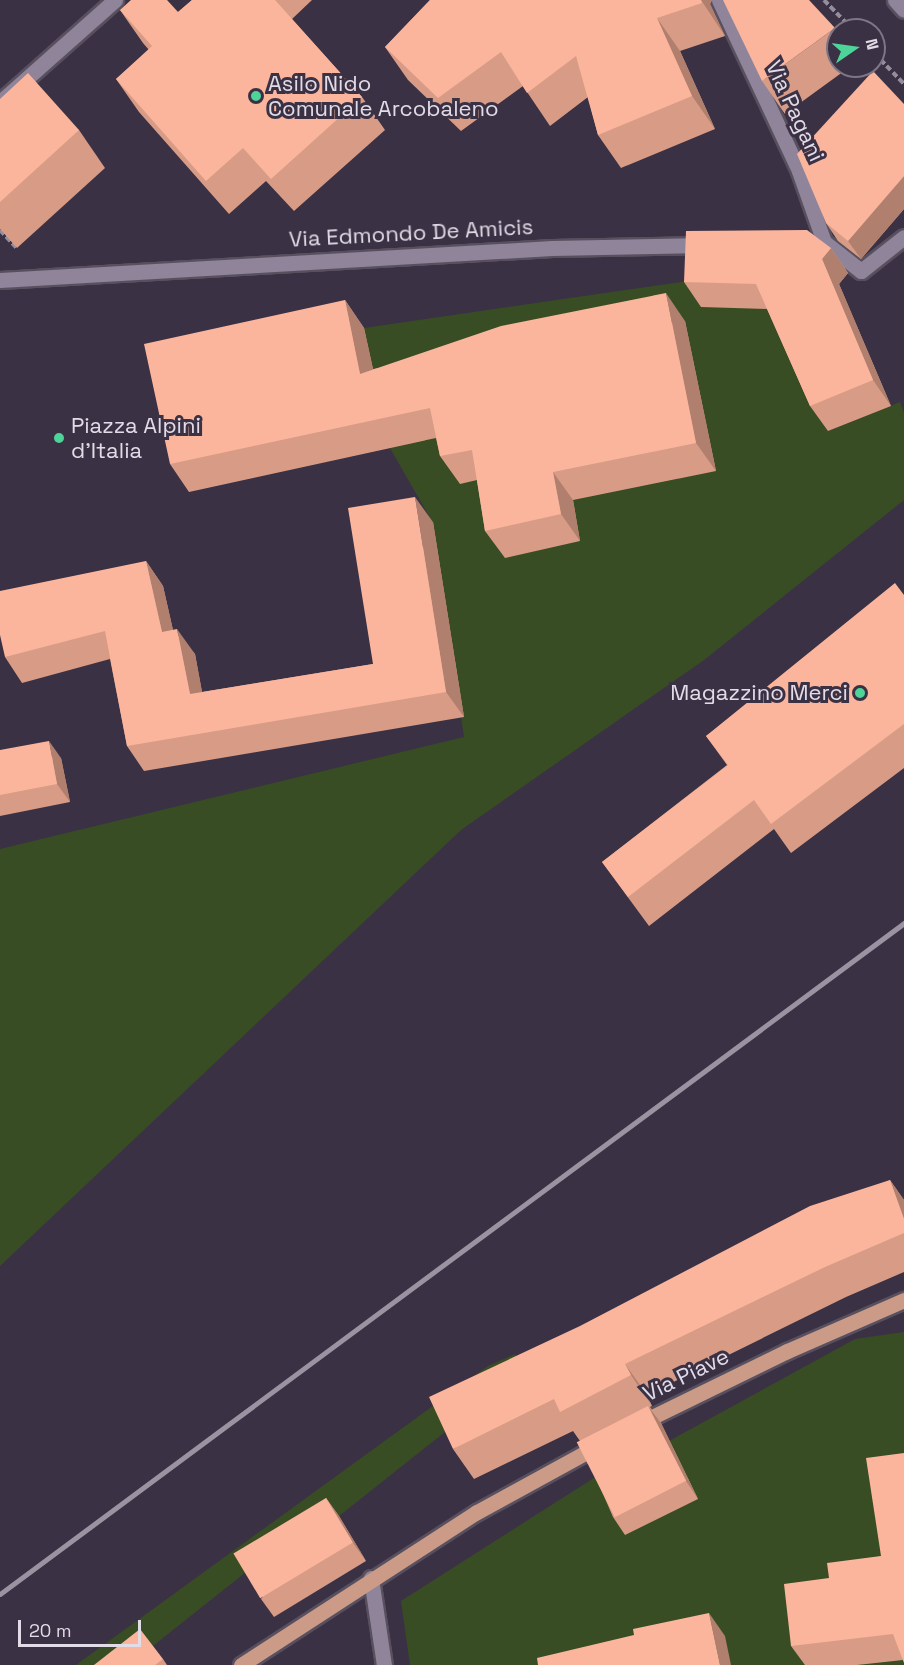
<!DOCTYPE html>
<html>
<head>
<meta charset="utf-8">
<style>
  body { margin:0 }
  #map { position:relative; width:904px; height:1665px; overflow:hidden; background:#3b3144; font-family:"Space Grotesk",sans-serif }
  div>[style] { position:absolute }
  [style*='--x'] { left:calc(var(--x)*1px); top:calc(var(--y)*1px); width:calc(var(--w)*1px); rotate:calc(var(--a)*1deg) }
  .green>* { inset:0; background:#384d24 }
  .path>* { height:4px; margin-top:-2px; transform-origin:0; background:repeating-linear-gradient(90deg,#958d9c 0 6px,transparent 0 9px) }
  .roads { filter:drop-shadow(2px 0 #58505f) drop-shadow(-2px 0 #58505f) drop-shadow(0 2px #58505f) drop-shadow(0 -2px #58505f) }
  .minor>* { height:15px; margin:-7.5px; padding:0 7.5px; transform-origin:7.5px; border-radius:7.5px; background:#8f849a }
  .major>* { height:15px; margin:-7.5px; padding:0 7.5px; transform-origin:7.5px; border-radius:7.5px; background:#cb9b87 }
  .rail>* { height:4.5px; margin:-2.25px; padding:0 2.25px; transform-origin:2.25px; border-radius:2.25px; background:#9b93a2 }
  .wall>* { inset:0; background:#d89c86 }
  .shaded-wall>* { inset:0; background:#b07f6d }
  .building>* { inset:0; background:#fbb59c; transform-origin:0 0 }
  .dots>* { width:16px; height:16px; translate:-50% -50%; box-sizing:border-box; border:3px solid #3b3144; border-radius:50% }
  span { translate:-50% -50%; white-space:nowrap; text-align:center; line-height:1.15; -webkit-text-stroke:6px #3b3144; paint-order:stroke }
  .poi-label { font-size:22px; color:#e2dce8 }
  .left { translate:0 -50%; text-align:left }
  .right { translate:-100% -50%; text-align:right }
  .street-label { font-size:22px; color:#e2dce8 }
  .north { position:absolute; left:826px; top:18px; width:60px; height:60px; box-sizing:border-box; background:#3b3144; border:2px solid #7e7586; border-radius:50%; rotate:77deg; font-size:16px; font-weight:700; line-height:24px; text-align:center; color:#e2dce8 }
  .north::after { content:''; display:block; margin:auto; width:21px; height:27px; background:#4ed399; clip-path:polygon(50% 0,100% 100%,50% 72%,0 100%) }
  .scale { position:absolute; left:18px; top:1620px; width:123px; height:27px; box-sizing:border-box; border:3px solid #e2dce8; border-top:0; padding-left:8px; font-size:18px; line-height:21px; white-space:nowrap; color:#e2dce8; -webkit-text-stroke:4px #3b3144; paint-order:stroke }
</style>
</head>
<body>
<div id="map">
  <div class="green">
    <i style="clip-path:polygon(702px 279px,773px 309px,828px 431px,900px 402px,904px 413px,904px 500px,704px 660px,461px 830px,0 1266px,0 849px,464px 737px,433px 523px,390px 448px,364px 328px)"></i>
    <i style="clip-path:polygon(904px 1332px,904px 1665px,410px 1665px,401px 1601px,597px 1476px,669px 1441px,855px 1339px)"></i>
    <i style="clip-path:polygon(515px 1354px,532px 1389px,450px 1428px,339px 1516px,246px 1572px,129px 1665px,76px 1665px,488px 1366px)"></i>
  </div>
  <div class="path">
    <i style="--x:824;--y:0;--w:42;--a:46"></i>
    <i style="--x:874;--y:53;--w:43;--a:45.9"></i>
    <i style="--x:0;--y:230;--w:26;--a:47"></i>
  </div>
  <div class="roads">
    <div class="minor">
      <i style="--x:719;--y:0;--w:189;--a:64.9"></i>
      <i style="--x:799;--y:171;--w:75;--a:70.6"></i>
      <i style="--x:895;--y:0;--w:13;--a:48"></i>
      <i style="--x:0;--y:102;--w:154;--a:-41.6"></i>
      <i style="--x:824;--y:242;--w:47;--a:38.1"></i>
      <i style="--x:861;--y:271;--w:55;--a:-38.3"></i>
      <i style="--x:0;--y:280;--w:553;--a:-3.32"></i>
      <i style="--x:552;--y:248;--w:152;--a:-1.1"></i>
      <i style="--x:371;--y:1578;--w:88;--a:81.5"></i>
    </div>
    <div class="major">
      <i style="--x:638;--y:1424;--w:166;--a:-26.1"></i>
      <i style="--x:787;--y:1351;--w:128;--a:-23.6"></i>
      <i style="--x:241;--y:1665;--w:281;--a:-33"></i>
      <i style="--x:477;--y:1512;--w:141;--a:-28.7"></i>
    </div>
  </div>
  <div class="rail">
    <i style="--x:0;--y:1594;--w:1126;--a:-36.58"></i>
  </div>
  <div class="wall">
    <i style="clip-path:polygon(192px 0,312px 0,292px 19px,362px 97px,385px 130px,294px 211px,266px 181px,229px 214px,139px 112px,116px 79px,149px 50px,143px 43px,120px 10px,178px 12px)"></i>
    <i style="clip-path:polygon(430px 0,712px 0,710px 4px,725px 36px,680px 51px,715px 129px,621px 168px,598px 135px,588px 97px,550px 126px,523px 86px,461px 131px,408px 80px,385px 47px)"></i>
    <i style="clip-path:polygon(835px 28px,838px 31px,838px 66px,851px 66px,785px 114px,762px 81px)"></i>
    <i style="clip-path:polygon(0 99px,79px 130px,105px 168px,17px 248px,0 229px)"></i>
    <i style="clip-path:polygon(904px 104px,904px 209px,861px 259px,838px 241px,826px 223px)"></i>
    <i style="clip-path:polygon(831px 248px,848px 273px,839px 284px,891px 406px,828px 431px,810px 406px,767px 309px,701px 307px,684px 282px)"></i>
    <i style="clip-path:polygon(345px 300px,364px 328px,373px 369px,685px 321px,716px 471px,573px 500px,580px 541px,505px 558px,485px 531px,477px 480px,460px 484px,440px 456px,436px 438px,189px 492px,170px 464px)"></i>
    <i style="clip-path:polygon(433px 522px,464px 717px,144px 771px,127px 746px,110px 659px,22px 683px,5px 657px,146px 561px,163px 586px,173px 630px,195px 654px,202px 692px,373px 664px)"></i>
    <i style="clip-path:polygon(904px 595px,904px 768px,791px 853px,774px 829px,649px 926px,602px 862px,727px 765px,706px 736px)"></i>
    <i style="clip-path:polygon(0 750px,61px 758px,70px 802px,0 816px)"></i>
    <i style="clip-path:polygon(890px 1180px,904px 1200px,904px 1272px,846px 1297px,647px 1395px,652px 1406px,650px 1407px,661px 1423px,698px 1499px,625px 1535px,613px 1517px,580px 1441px,573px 1431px,474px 1479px,453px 1449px)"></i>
    <i style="clip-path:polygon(326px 1498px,339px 1516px,366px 1561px,274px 1617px,261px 1599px)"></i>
    <i style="clip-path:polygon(881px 1556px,903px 1660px,857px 1665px,805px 1665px,791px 1646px,829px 1578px)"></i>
    <i style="clip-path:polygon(163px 1659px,167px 1665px,94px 1665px)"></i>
  </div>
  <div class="shaded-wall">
    <i style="clip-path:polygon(701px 0,712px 0,710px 4px,725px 36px)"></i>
    <i style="clip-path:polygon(657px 18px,680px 51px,715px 129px,692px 96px)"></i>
    <i style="clip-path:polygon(904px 176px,904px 209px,861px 259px,848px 241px)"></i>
    <i style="clip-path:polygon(831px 248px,848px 273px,839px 284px,891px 406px,873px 380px,822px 259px)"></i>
    <i style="clip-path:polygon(666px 293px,685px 321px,716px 471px,696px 443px)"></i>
    <i style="clip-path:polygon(345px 300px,364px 328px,380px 401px,360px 374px)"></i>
    <i style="clip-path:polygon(553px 472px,573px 500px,580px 541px,561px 514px)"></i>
    <i style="clip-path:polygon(415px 497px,433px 522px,464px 717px,446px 692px)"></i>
    <i style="clip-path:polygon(146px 561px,163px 586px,179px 657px,162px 632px)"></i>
    <i style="clip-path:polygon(177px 629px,195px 654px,207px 719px,190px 694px)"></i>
    <i style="clip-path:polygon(49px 741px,61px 758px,70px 802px,57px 784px)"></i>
    <i style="clip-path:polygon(890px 1180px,904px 1200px,904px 1219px)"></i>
    <i style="clip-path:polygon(625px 1364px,647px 1395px,652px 1406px,631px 1375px)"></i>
    <i style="clip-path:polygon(648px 1406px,661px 1423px,698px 1499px,686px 1481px)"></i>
    <i style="clip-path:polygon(326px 1498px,339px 1516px,366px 1561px,353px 1543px)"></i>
    <i style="clip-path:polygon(709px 1613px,725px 1636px,731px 1665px,720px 1665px)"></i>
  </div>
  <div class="building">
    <i style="clip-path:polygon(131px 0,167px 0,178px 12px,192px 0,275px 0,362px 97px,271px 179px,243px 148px,206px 181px,116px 79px,152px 46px,120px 10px)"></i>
    <i style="clip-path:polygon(430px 0,701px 0,702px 3px,657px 18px,692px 96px,598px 135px,576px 56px,527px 93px,501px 52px,438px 98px,385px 47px)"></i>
    <i style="clip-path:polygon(723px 0,809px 0,835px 28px,762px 81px)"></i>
    <i style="clip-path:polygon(873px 71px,904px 104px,904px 176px,848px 241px,826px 223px,797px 154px)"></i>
    <i style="clip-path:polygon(28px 73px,79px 130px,0 202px,0 99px)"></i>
    <i style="clip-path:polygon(807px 230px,831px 248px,822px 259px,873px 380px,810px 406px,756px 284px,684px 282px,686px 231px)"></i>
    <i style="clip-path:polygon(666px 293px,696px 443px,553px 472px,561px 514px,485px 531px,472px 450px,440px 456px,430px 408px,170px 464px,144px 344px,345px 300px,360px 374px,501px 326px)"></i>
    <i style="clip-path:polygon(415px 497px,446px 692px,127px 746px,105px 631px,5px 657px,0 635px,0 591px,146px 561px,162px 632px,177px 629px,190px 694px,373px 664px,348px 508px)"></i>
    <i style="clip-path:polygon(895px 583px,904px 595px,904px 724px,771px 824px,754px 800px,628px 897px,602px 862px,728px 765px,706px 736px)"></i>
    <i style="clip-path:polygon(49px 741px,57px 784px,0 795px,0 750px)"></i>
    <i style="clip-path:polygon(890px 1180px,904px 1219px,904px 1233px,825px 1267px,625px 1364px,631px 1375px,560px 1412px,554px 1399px,453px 1449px,429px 1397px,580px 1326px,810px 1206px)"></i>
    <i style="left:648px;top:1406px;width:84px;height:80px;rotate:63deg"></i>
    <i style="clip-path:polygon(904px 1453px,904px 1663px,893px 1634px,791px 1646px,784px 1584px,829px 1578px,827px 1563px,881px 1556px,866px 1458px)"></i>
    <i style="left:326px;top:1498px;width:52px;height:108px;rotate:59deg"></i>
    <i style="clip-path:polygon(709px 1613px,720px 1665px,538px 1665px,537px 1658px,634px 1635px,633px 1629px)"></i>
    <i style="clip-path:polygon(140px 1629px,163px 1659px,155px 1665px,94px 1665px)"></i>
  </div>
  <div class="dots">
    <i style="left:256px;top:96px;background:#4ed399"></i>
    <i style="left:59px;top:438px;background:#4ed399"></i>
    <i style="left:860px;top:693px;background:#4ed399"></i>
  </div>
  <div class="poi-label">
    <span class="left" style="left:268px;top:96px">Asilo Nido<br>Comunale Arcobaleno</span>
    <span class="left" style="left:71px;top:438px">Piazza Alpini<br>d'Italia</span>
    <span class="right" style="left:848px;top:693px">Magazzino Merci</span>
  </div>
  <div class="street-label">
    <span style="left:795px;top:111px;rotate:65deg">Via Pagani</span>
    <span style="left:411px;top:233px;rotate:-3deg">Via Edmondo De Amicis</span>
    <span style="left:686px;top:1375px;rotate:-26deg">Via Piave</span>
  </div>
  <div class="north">N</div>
  <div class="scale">20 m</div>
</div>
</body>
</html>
